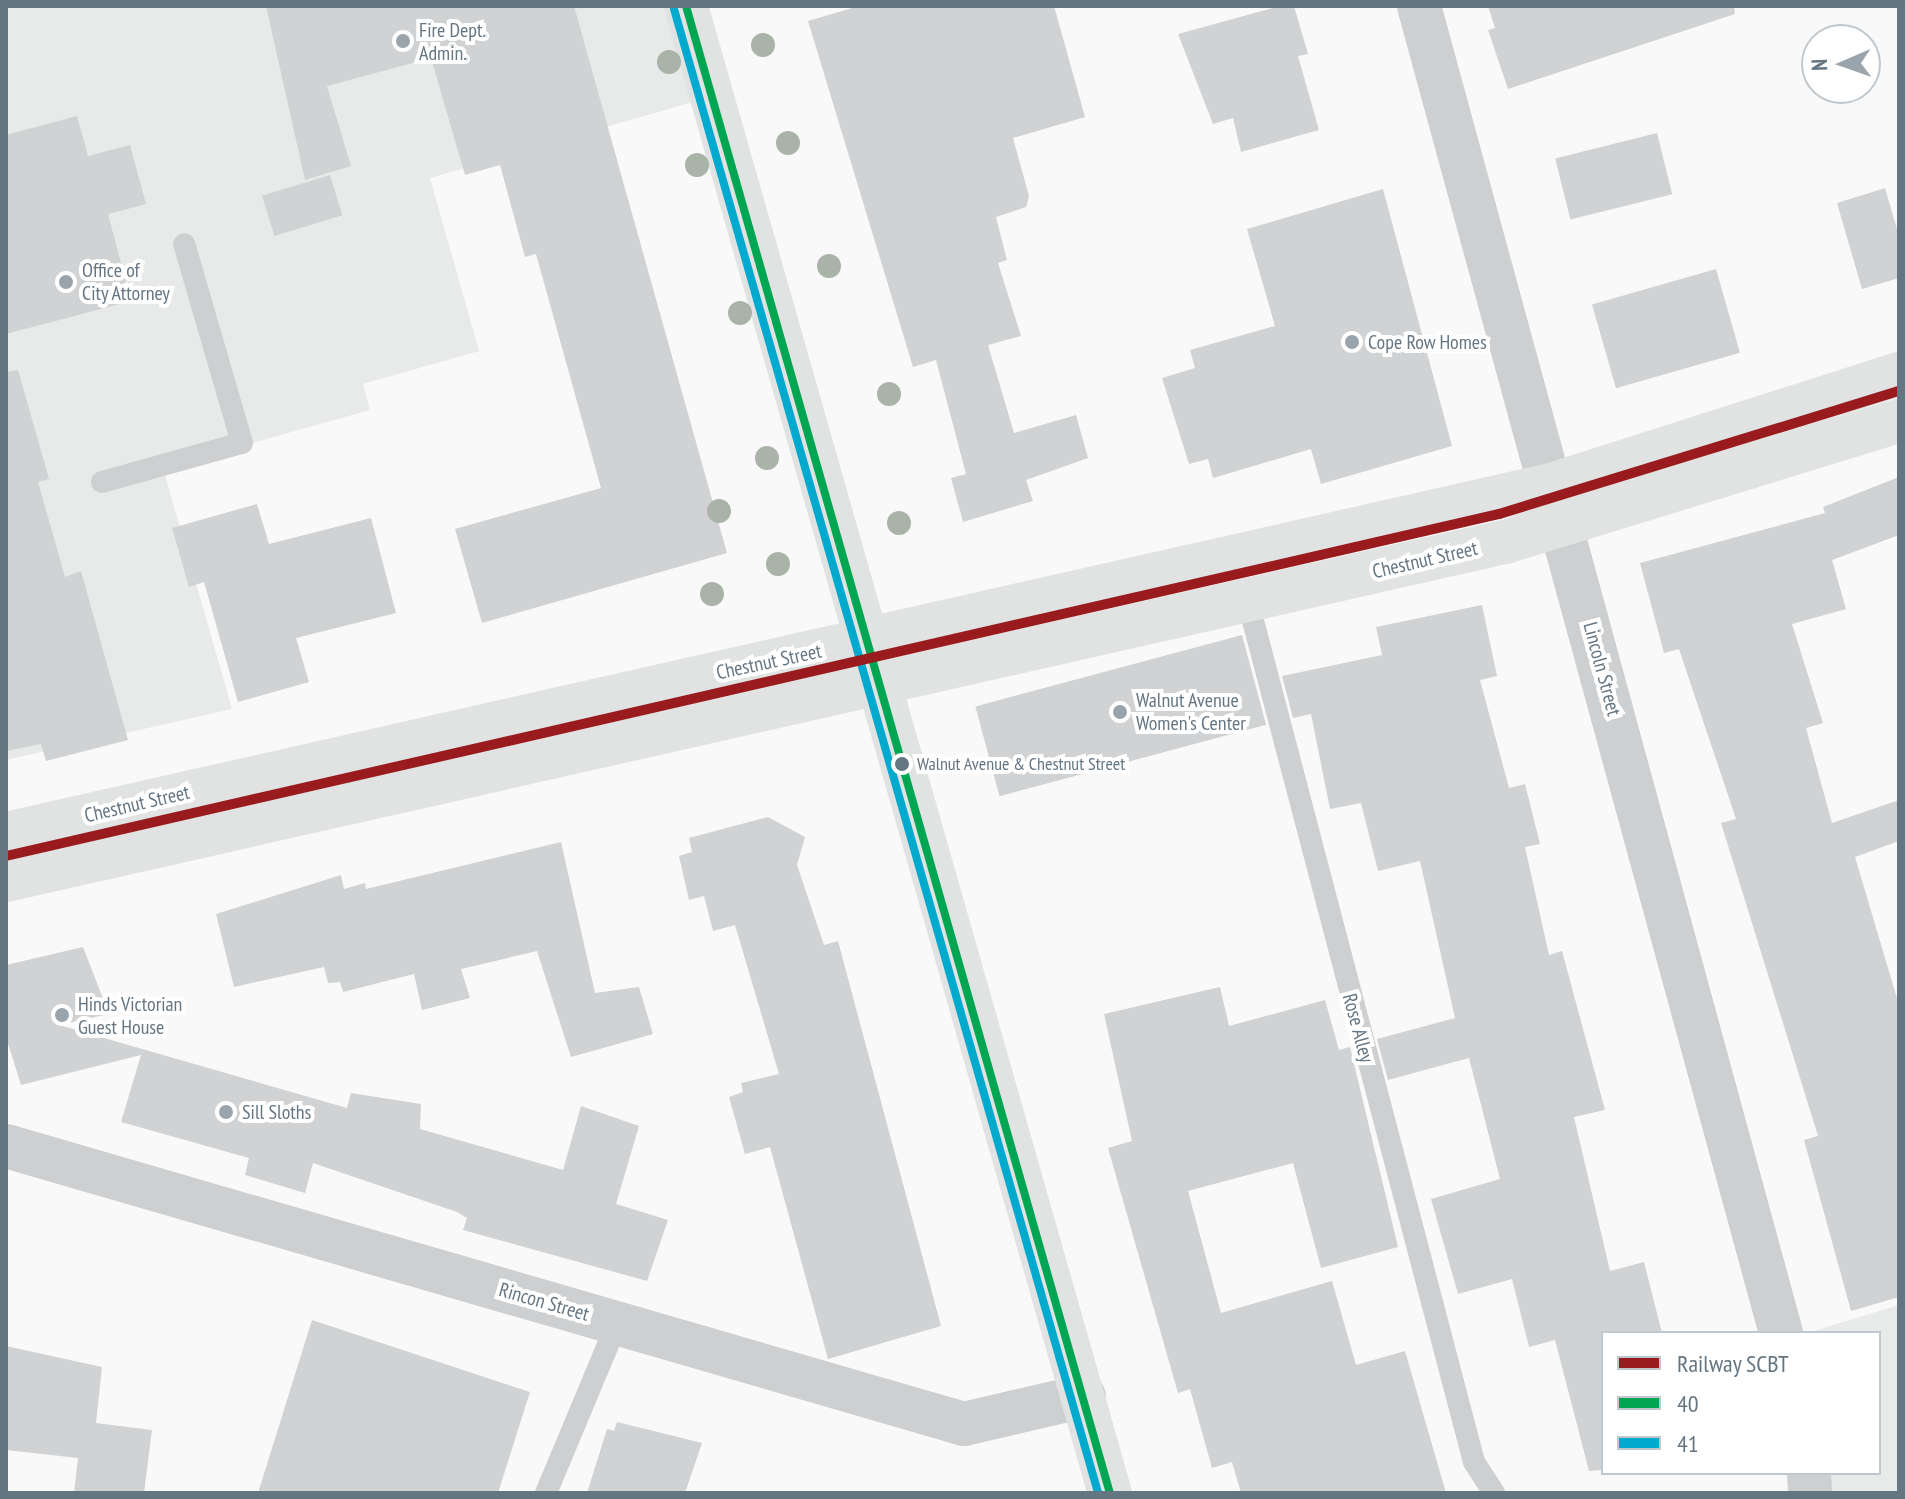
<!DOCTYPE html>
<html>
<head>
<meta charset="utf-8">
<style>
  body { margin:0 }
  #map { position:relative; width:1905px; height:1499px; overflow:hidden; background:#f9f9f9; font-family:"PT Sans Narrow",sans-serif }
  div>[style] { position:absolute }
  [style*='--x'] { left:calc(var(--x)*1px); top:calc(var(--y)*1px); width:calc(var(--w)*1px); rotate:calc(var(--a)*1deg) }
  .built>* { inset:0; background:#e8e9e9 }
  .building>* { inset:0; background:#d0d2d3; transform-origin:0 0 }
  .service>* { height:22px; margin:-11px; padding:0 11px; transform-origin:11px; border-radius:11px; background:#cecfd0 }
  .minor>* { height:44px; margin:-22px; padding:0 22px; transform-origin:22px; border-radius:22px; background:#cecfd0 }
  .tertiary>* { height:44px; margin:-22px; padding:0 22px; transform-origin:22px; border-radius:22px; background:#cecfd0 }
  .secondary>* { height:44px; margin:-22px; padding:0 22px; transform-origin:22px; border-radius:22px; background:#e1e2e2 }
  .bus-1>* { height:8px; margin:-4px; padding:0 4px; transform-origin:4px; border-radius:4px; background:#00a651 }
  .bus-2>* { height:8px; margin:-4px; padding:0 4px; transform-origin:4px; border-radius:4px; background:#00a9ce }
  .rail-1>* { height:10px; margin:-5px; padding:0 5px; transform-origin:5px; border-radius:5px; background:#991b1e }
  .trees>* { width:24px; height:24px; margin:-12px; border-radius:50%; background:#a9b3a7 }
  .dots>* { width:22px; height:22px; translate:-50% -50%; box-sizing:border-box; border:4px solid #fff; border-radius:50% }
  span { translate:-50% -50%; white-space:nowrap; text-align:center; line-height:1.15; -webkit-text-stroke:8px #fff; paint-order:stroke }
  .bus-label { font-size:18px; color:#657683 }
  .left { translate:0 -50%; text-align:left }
  .poi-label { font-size:20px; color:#657683 }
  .street-label { font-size:20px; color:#657683 }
  .frame { position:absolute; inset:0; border:8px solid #657683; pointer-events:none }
  .legend { position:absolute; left:1601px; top:1331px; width:280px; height:144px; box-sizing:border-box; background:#fff; border:2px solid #c1c8cd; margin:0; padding:10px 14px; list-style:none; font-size:24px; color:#657683 }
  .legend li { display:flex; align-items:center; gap:16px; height:40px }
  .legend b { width:40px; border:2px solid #c1c8cd }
  .north { position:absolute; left:1801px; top:24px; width:80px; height:80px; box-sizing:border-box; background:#fff; border:2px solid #c1c8cd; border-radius:50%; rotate:268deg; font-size:22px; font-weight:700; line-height:32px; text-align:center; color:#657683 }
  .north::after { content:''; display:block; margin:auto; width:28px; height:36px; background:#99a4ac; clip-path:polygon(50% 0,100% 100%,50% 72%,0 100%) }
</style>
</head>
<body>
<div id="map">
  <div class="built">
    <i style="clip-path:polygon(6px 6px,695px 6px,720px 94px,430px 178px,479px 351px,363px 384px,370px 410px,163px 468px,232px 709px,6px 760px)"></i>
    <i style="clip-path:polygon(1899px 1305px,1899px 1493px,1825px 1493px,1819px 1473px,1879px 1473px,1879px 1333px,1807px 1333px)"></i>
  </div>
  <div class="building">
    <i style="clip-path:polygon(266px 6px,574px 6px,727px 553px,482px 623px,455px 529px,601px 488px,536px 254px,525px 257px,500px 165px,465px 175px,431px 58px,327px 86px,351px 166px,305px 180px)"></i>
    <i style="clip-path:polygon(859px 6px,1054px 6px,1085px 117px,1013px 138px,1029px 196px,1026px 207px,996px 217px,1007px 260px,998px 263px,1021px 336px,988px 345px,1014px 433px,1076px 415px,1088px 458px,1026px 480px,1033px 501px,963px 522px,951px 478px,966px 474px,936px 360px,913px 367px,808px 21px)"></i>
    <i style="clip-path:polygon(1280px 6px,1294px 6px,1308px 54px,1298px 56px,1319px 130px,1241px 152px,1233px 118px,1213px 124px,1178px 34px)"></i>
    <i style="clip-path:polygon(1488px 6px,1734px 6px,1735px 14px,1508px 89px,1488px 30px,1495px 28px)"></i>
    <i style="clip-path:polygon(77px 116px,88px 156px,130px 145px,146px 204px,108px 214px,131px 301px,6px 334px,6px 135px)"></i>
    <i style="left:1657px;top:133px;width:63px;height:105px;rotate:76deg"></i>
    <i style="left:330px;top:175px;width:42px;height:71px;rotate:73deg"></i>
    <i style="clip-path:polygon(1885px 188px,1899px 236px,1899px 278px,1862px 289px,1837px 203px)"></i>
    <i style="clip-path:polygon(1383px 189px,1452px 446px,1321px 484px,1311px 449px,1213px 478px,1208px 459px,1189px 464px,1162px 378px,1195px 368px,1190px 350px,1275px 326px,1247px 229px)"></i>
    <i style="left:1716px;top:269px;width:87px;height:129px;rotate:74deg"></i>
    <i style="clip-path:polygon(18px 370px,49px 479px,38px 482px,65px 577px,81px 571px,128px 740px,46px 761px,41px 744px,6px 751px,6px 372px)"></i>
    <i style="clip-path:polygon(1899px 477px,1899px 535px,1832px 560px,1846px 609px,1792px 624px,1823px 723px,1806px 728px,1832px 823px,1899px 800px,1899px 841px,1855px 857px,1899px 1005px,1899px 1297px,1851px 1311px,1804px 1140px,1818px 1136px,1721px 823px,1736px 819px,1679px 649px,1664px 653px,1640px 563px,1825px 513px,1823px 507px)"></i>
    <i style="clip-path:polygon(257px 504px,269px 544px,371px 518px,396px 613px,296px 638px,309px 682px,238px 702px,204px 582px,189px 587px,172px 528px)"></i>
    <i style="clip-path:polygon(1482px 605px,1497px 676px,1480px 680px,1509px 788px,1525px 784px,1540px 844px,1525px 847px,1549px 955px,1562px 951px,1605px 1110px,1574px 1117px,1610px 1271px,1644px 1262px,1662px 1333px,1603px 1333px,1603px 1470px,1589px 1471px,1555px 1340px,1529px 1347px,1512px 1279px,1458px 1294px,1431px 1199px,1500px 1179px,1469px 1058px,1388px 1080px,1377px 1039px,1455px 1018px,1420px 861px,1378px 871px,1361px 803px,1330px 809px,1311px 714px,1293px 718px,1282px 676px,1382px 655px,1376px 627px)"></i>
    <i style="left:1242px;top:635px;width:93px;height:276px;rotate:75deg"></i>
    <i style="clip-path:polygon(768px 817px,805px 837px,797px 865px,824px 945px,838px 941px,941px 1326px,828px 1359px,770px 1147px,745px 1154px,729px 1097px,743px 1092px,741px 1083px,779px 1074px,735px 925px,713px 931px,704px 896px,689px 900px,679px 856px,692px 852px,689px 838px)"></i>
    <i style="clip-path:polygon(561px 842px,595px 993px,639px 987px,653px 1034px,571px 1057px,537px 951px,461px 969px,470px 998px,422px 1010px,414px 974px,343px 992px,340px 982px,328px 983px,324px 967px,234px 987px,216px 914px,341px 875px,344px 889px,365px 883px,366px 889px)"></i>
    <i style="clip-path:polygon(83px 947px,109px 1014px,59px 1025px,347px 1108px,351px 1093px,421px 1104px,420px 1129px,563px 1170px,581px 1106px,639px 1126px,616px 1204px,668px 1220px,647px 1281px,463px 1230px,467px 1218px,457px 1212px,313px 1163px,305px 1193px,245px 1175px,249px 1158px,121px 1122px,141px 1055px,21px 1085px,6px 1037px,6px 965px)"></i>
    <i style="clip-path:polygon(1220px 987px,1229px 1026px,1325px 1000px,1339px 1050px,1350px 1047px,1398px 1247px,1321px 1268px,1293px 1163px,1188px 1191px,1221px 1313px,1332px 1281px,1356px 1365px,1405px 1351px,1446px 1493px,1241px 1493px,1232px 1462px,1212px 1468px,1190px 1389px,1178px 1393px,1108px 1148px,1132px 1141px,1104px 1014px)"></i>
    <i style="clip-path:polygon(312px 1320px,530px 1392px,498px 1493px,258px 1493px)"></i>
    <i style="clip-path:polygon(6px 1346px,102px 1367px,96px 1423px,152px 1430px,144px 1493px,74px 1493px,78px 1458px,6px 1450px)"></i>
    <i style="clip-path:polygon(617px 1422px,702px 1443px,685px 1493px,587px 1493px,607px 1429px,614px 1431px)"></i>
  </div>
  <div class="service">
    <i style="--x:102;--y:482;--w:145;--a:-15.6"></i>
    <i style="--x:242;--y:443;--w:207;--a:-106.2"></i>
    <i style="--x:1246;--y:594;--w:897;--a:75.28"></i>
    <i style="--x:1474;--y:1462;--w:37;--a:57"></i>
    <i style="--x:546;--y:1493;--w:184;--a:-67.3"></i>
  </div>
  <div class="minor">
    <i style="--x:6;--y:1146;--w:998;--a:16.18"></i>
    <i style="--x:964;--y:1424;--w:123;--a:-13.1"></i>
  </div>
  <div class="tertiary">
    <i style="--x:1419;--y:6;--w:1375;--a:74.74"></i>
    <i style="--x:1809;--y:1473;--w:20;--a:87"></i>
  </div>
  <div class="secondary">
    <i style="--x:686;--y:6;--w:1546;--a:74.09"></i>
    <i style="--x:6;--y:834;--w:1584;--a:-12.73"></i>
    <i style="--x:1551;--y:485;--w:365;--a:-17.7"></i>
    <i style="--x:6;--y:880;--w:1537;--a:-12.71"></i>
    <i style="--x:1505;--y:542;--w:412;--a:-17.1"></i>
  </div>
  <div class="bus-1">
    <i style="--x:686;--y:6;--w:1546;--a:74.09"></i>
  </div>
  <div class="bus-2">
    <i style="--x:674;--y:9;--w:1543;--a:74.05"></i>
  </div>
  <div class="rail-1">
    <i style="--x:6;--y:856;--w:1532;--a:-12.9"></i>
    <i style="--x:1499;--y:514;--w:418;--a:-17.1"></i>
  </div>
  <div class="trees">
    <i style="left:763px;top:45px"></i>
    <i style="left:669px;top:62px"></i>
    <i style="left:788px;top:143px"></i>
    <i style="left:697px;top:165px"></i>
    <i style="left:829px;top:266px"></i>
    <i style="left:740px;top:313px"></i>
    <i style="left:889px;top:394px"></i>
    <i style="left:767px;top:458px"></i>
    <i style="left:719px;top:511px"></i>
    <i style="left:899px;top:523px"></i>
    <i style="left:778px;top:564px"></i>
    <i style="left:712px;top:594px"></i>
  </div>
  <div class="dots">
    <i style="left:403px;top:41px;background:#99a4ac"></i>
    <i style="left:66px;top:282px;background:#99a4ac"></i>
    <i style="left:1352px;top:342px;background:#99a4ac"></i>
    <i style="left:1120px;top:712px;background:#99a4ac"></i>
    <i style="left:902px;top:764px;background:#657683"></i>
    <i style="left:62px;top:1015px;background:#99a4ac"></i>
    <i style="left:226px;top:1112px;background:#99a4ac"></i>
  </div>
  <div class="bus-label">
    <span class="left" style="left:917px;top:764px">Walnut Avenue &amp; Chestnut Street</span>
  </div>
  <div class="poi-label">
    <span class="left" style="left:419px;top:42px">Fire Dept.<br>Admin.</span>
    <span class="left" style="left:82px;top:282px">Office of<br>City Attorney</span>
    <span class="left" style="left:1368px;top:342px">Cope Row Homes</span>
    <span class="left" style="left:1136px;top:712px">Walnut Avenue<br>Women's Center</span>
    <span class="left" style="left:78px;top:1016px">Hinds Victorian<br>Guest House</span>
    <span class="left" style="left:242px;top:1112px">Sill Sloths</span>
  </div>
  <div class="street-label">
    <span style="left:1425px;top:560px;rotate:-13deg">Chestnut Street</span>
    <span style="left:769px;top:662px;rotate:-12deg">Chestnut Street</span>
    <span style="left:1602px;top:669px;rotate:75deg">Lincoln Street</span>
    <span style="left:137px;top:804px;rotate:-13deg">Chestnut Street</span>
    <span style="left:1358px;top:1028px;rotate:75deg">Rose Alley</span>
    <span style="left:544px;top:1302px;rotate:16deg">Rincon Street</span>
  </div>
  <div class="frame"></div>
  <ul class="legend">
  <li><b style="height:10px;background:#991b1e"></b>Railway SCBT</li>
  <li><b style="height:10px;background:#00a651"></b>40</li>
  <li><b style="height:10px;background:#00a9ce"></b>41</li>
  </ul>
  <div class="north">N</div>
</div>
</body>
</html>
